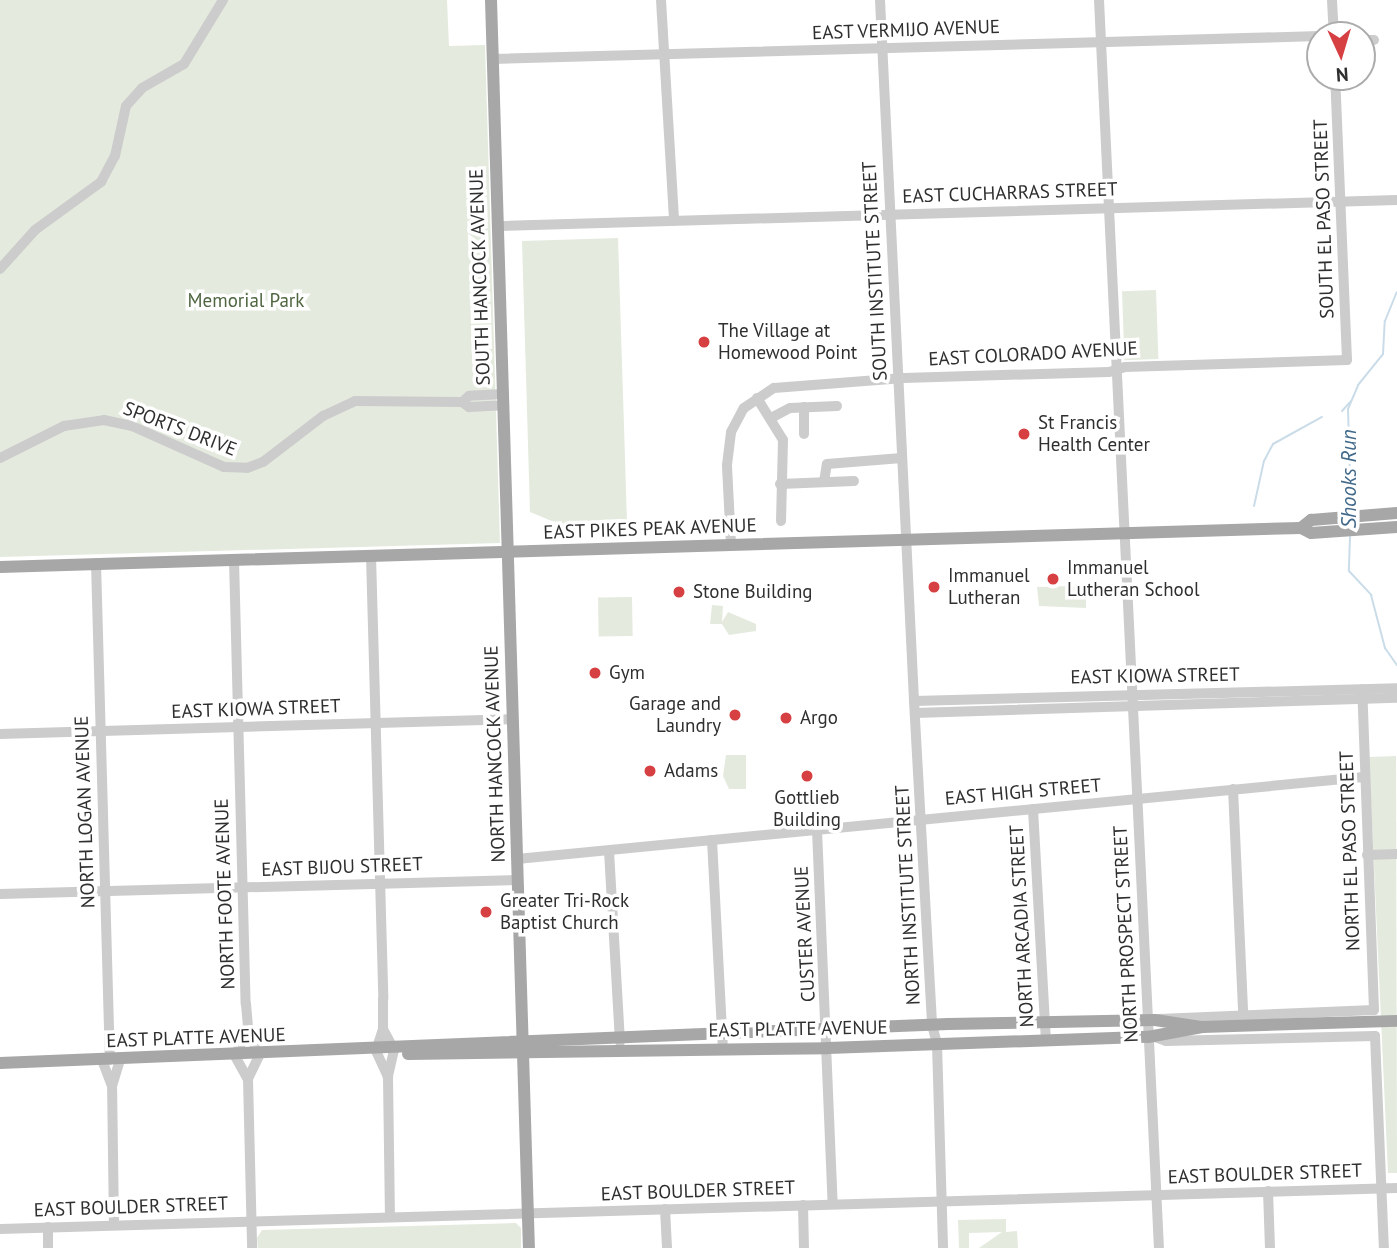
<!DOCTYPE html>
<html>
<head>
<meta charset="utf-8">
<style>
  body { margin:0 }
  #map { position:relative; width:1397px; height:1248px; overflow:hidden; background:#fff; font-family:"PT Sans",sans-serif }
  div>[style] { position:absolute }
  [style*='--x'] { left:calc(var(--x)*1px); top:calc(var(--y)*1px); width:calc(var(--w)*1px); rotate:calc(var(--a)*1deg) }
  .green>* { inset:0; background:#e4ebde; transform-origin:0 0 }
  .stream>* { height:2px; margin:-1px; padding:0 1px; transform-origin:1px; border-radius:1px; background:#cbdce9 }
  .minor>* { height:10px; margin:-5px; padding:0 5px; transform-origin:5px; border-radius:5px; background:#ccc }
  .major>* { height:12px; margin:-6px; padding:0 6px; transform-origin:6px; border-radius:6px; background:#a7a7a7 }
  .dots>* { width:19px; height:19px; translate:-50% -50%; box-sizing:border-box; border:4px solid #fff; border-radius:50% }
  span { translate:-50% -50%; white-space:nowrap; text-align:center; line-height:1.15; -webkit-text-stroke:7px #fff; paint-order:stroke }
  .street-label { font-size:19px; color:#2f2f2f }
  .park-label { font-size:19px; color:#4f6640 }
  .poi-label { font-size:19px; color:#2f2f2f }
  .left { translate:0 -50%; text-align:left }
  .right { translate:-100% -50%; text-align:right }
  .water-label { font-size:21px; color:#436a8a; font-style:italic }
  .north { position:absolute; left:1306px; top:21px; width:70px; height:70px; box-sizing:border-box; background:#fff; border:2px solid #acacac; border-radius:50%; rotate:176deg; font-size:19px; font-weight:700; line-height:28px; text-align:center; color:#2f2f2f }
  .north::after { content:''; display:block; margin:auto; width:24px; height:32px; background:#d64042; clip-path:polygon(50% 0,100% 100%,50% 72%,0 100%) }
</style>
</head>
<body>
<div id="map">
  <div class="green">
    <i style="clip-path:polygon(0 0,447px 0,449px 46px,485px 45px,500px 543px,0 557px)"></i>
    <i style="clip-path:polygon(618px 238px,627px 521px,559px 524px,530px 512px,522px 241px)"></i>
    <i style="left:1156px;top:290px;width:69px;height:34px;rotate:88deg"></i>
    <i style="clip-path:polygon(1070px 586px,1086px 589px,1086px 608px,1039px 606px,1037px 587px)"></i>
    <i style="left:632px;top:597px;width:39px;height:34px;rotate:89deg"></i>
    <i style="clip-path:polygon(712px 605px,723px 606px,722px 622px,728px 612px,756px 624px,756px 631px,729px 635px,722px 624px,710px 624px)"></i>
    <i style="clip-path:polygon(726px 755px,746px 755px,746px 789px,729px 789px,723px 776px)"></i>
    <i style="clip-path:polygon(1396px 756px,1397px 1173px,1388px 1173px,1369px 757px)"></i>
    <i style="clip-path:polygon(1006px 1219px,1006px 1232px,1017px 1231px,1018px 1248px,979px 1248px,1002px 1232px,969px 1233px,969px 1248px,959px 1248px,958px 1220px)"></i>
    <i style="clip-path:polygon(516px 1223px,521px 1228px,521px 1248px,258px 1248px,257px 1238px,262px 1230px)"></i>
  </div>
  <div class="stream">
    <i style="--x:1342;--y:411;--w:13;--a:-48"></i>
    <i style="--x:1254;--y:506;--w:46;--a:-77.5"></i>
    <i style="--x:1264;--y:461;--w:19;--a:-62"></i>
    <i style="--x:1273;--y:444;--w:56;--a:-28.9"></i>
    <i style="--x:1351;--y:510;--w:101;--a:-91.7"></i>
    <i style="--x:1348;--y:409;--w:26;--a:-67"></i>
    <i style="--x:1358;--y:385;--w:40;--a:-51"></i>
    <i style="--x:1383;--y:354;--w:33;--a:-87"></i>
    <i style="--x:1385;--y:321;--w:31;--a:-68"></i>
    <i style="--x:1350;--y:537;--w:34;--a:92"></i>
    <i style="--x:1349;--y:571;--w:33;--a:47"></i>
    <i style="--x:1371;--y:595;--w:55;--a:75.2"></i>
    <i style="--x:1385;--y:648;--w:21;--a:55"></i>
  </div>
  <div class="minor">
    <i style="--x:661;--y:0;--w:221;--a:86.6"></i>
    <i style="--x:880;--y:0;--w:702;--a:87.22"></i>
    <i style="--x:914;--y:701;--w:324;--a:86.8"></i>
    <i style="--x:932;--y:1025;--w:20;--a:75"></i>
    <i style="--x:937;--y:1044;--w:204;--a:88.3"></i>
    <i style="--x:1099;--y:0;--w:1249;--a:87.25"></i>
    <i style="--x:1332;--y:0;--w:35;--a:87"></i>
    <i style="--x:1362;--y:40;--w:12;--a:0"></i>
    <i style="--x:493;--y:59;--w:827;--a:-1.59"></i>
    <i style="--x:499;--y:226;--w:898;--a:-1.66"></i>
    <i style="--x:0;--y:269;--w:52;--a:-48.1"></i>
    <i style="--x:35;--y:230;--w:82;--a:-36"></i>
    <i style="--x:101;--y:182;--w:30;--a:-62"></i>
    <i style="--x:115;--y:156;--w:51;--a:-77.6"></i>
    <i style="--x:126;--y:106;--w:24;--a:-48"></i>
    <i style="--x:142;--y:88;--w:48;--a:-29.7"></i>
    <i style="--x:184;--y:64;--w:75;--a:-58.6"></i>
    <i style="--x:503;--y:394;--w:34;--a:177"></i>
    <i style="--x:469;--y:396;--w:9;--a:139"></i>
    <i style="--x:462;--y:402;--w:9;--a:36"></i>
    <i style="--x:469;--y:407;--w:34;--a:-3"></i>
    <i style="--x:757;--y:398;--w:49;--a:58.2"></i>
    <i style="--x:783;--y:440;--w:81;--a:91.4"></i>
    <i style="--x:804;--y:407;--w:27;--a:90"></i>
    <i style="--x:771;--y:418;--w:21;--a:-28"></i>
    <i style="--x:790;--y:408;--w:47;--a:-2.4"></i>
    <i style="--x:0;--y:458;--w:72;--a:-26.6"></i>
    <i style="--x:64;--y:426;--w:40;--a:-8.5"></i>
    <i style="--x:104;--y:420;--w:29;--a:12"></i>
    <i style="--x:132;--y:426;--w:101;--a:24"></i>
    <i style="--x:224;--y:467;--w:23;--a:2"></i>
    <i style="--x:247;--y:468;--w:17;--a:-21"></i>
    <i style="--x:263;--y:462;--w:76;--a:-37.5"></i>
    <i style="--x:323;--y:416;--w:35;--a:-25"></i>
    <i style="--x:355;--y:401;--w:107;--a:0.5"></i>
    <i style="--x:824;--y:482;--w:18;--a:-81"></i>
    <i style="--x:827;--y:464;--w:75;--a:-4.6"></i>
    <i style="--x:780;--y:484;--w:74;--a:-2.3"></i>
    <i style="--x:731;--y:545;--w:80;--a:-92.9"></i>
    <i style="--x:727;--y:465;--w:33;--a:-83"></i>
    <i style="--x:731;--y:432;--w:27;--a:-62"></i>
    <i style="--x:744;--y:408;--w:36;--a:-34"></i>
    <i style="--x:774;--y:388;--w:130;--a:-4.4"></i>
    <i style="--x:904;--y:378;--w:205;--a:-1.7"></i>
    <i style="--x:1109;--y:372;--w:17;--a:-17"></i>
    <i style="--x:1125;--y:367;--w:222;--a:-1.8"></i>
    <i style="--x:1347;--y:360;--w:283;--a:-92.4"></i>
    <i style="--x:371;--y:556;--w:443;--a:88.4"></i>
    <i style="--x:383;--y:999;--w:30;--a:90"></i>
    <i style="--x:383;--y:1029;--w:23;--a:108"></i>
    <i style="--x:376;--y:1051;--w:29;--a:65"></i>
    <i style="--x:234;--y:560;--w:444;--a:88.5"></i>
    <i style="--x:246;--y:1004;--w:25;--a:85"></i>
    <i style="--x:248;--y:1029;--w:29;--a:68"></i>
    <i style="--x:259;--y:1056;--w:25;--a:116"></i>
    <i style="--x:248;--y:1079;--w:169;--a:88.6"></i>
    <i style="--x:96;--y:563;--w:497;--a:88.4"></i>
    <i style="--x:914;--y:701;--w:483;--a:-1.5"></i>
    <i style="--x:915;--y:713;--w:482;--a:-1.8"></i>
    <i style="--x:0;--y:734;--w:513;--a:-1.67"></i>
    <i style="--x:1233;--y:789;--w:224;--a:87.4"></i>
    <i style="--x:1033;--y:809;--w:231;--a:86.8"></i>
    <i style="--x:817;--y:830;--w:374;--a:87.6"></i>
    <i style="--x:712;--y:840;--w:209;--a:87"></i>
    <i style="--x:609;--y:851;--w:191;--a:86.7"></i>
    <i style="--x:1367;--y:855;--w:30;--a:-2"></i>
    <i style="--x:517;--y:859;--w:851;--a:-5.53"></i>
    <i style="--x:0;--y:894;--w:518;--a:-1.55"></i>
    <i style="--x:1159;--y:1019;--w:215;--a:-2.4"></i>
    <i style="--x:1374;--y:1010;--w:321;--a:-92.1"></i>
    <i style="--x:383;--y:1029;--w:24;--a:62"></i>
    <i style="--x:394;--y:1050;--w:28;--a:103"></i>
    <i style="--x:388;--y:1077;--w:140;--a:89.2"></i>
    <i style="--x:248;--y:1030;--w:29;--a:117"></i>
    <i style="--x:235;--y:1056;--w:26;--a:61"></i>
    <i style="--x:1155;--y:1037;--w:12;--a:20"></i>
    <i style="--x:1166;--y:1041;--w:209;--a:-1.4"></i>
    <i style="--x:1375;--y:1036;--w:212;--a:87.6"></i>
    <i style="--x:102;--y:1060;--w:28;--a:69"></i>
    <i style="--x:1268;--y:1191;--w:57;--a:88"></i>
    <i style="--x:803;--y:1205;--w:43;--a:88.7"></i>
    <i style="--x:665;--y:1209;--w:39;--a:87"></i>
    <i style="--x:114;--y:1225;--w:139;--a:-90.8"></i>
    <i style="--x:112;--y:1086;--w:27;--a:-73"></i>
    <i style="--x:48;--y:1227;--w:21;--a:90"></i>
    <i style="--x:0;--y:1229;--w:1398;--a:-1.68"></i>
  </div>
  <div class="major">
    <i style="--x:491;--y:0;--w:1249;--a:88.26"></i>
    <i style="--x:1301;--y:528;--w:13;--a:-39"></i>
    <i style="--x:1311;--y:520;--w:86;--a:-4.7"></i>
    <i style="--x:0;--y:567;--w:1302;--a:-1.72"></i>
    <i style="--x:1301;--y:528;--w:11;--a:27"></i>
    <i style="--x:1311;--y:533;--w:86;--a:-4"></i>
    <i style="--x:408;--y:1054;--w:420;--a:-0.8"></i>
    <i style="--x:828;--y:1048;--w:320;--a:-2"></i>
    <i style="--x:1148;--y:1037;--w:55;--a:-10.5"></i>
    <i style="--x:1202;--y:1027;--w:195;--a:-1.8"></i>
    <i style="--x:0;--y:1063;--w:949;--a:-2.36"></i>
    <i style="--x:948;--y:1024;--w:207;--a:-1.1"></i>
    <i style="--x:1155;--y:1020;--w:48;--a:8.5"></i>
  </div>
  <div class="dots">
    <i style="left:704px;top:342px;background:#d64042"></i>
    <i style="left:1024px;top:434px;background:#d64042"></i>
    <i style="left:1053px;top:579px;background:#d64042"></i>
    <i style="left:934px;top:587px;background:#d64042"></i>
    <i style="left:679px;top:592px;background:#d64042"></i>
    <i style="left:595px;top:673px;background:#d64042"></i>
    <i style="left:735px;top:715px;background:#d64042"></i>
    <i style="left:786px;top:718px;background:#d64042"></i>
    <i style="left:650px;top:771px;background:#d64042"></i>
    <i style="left:807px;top:776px;background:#d64042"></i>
    <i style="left:486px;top:912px;background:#d64042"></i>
  </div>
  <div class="street-label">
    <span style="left:906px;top:30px;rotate:-2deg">EAST VERMIJO AVENUE</span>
    <span style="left:1010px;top:193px;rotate:-2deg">EAST CUCHARRAS STREET</span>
    <span style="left:1324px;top:219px;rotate:-92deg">SOUTH EL PASO STREET</span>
    <span style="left:875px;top:271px;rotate:-93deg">SOUTH INSTITUTE STREET</span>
    <span style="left:480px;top:277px;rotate:-92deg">SOUTH HANCOCK AVENUE</span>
    <span style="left:1033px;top:354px;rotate:-3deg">EAST COLORADO AVENUE</span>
    <span style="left:180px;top:429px;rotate:21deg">SPORTS DRIVE</span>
    <span style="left:650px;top:529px;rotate:-2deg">EAST PIKES PEAK AVENUE</span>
    <span style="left:1155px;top:676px;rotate:-1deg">EAST KIOWA STREET</span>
    <span style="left:256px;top:709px;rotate:-2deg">EAST KIOWA STREET</span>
    <span style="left:495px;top:754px;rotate:-92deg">NORTH HANCOCK AVENUE</span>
    <span style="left:1023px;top:792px;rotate:-5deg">EAST HIGH STREET</span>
    <span style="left:85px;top:812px;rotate:-92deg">NORTH LOGAN AVENUE</span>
    <span style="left:1350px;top:851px;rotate:-92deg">NORTH EL PASO STREET</span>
    <span style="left:342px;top:867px;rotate:-2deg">EAST BIJOU STREET</span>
    <span style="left:225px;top:894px;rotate:-92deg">NORTH FOOTE AVENUE</span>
    <span style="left:908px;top:895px;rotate:-93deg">NORTH INSTITUTE STREET</span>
    <span style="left:1022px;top:926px;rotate:-93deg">NORTH ARCADIA STREET</span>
    <span style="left:805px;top:934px;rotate:-93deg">CUSTER AVENUE</span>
    <span style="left:1126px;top:934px;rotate:-93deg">NORTH PROSPECT STREET</span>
    <span style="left:798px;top:1029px;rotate:-1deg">EAST PLATTE AVENUE</span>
    <span style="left:196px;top:1038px;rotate:-2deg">EAST PLATTE AVENUE</span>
    <span style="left:1265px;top:1174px;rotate:-2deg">EAST BOULDER STREET</span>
    <span style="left:698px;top:1191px;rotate:-2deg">EAST BOULDER STREET</span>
    <span style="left:131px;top:1207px;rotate:-2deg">EAST BOULDER STREET</span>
  </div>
  <div class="park-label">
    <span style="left:246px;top:301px">Memorial Park</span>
  </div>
  <div class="poi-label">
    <span class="left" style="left:718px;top:342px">The Village at<br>Homewood Point</span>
    <span class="left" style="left:1038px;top:434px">St Francis<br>Health Center</span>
    <span class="left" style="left:1067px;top:579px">Immanuel<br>Lutheran School</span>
    <span class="left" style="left:948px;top:587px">Immanuel<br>Lutheran</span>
    <span class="left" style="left:693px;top:592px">Stone Building</span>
    <span class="left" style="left:609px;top:673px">Gym</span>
    <span class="right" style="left:721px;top:715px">Garage and<br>Laundry</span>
    <span class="left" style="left:800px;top:718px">Argo</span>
    <span class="left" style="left:664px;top:771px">Adams</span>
    <span style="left:807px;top:809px">Gottlieb<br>Building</span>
    <span class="left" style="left:500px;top:912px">Greater Tri-Rock<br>Baptist Church</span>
  </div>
  <div class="water-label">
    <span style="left:1349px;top:479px;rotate:-90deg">Shooks Run</span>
  </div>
  <div class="north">N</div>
</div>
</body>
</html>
